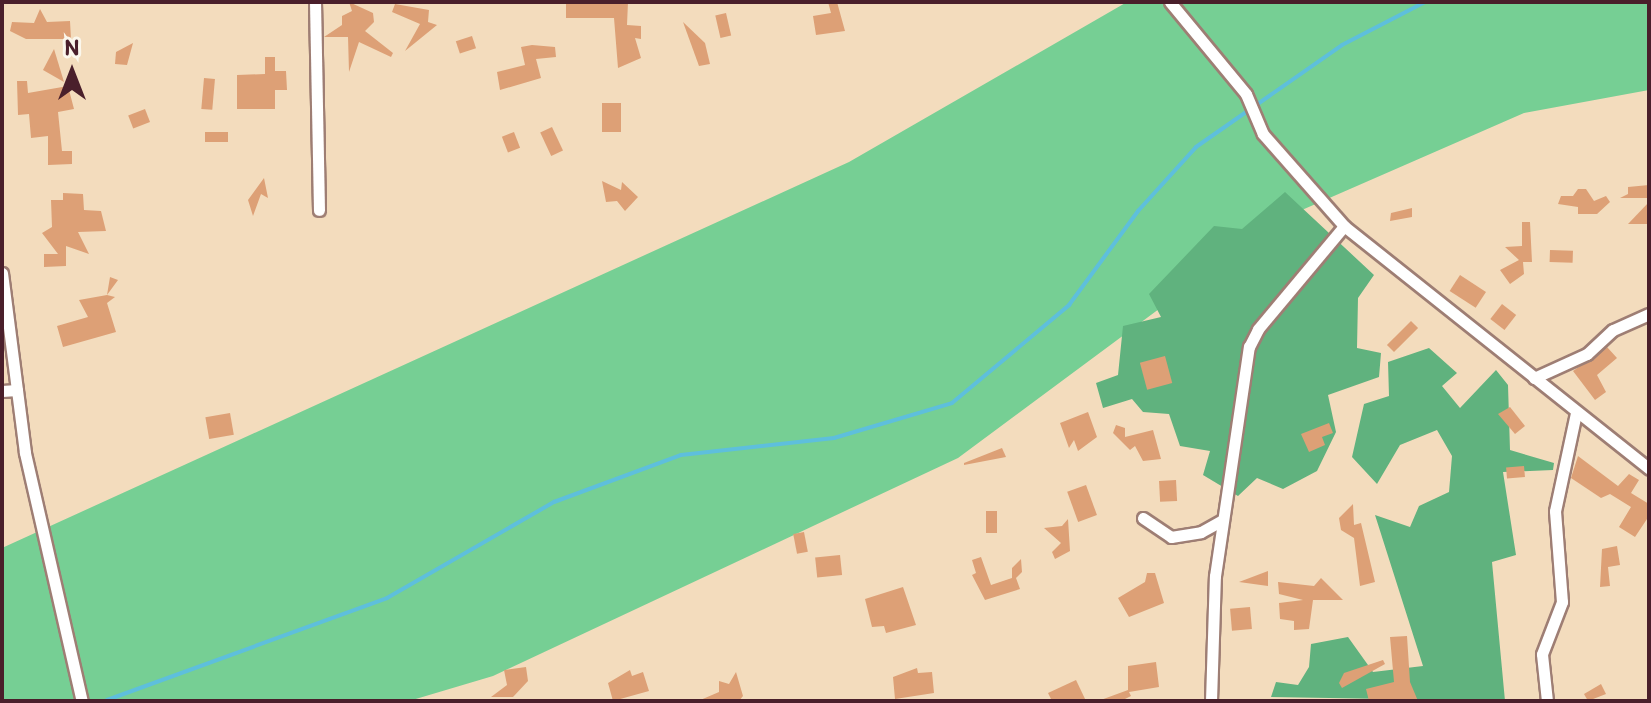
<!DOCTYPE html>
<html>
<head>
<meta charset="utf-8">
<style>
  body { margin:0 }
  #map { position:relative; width:1651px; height:703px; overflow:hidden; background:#f3dcbd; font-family:Itim,sans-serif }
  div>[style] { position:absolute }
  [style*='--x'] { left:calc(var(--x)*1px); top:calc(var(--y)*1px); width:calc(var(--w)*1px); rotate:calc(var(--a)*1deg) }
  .green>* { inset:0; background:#76cf94 }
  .forest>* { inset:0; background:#60b27e }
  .stream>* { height:4px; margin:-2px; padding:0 2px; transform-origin:2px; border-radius:2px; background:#5ebfdc }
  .building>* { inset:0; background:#dda076; transform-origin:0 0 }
  .roads { filter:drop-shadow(2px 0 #9e7e74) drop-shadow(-2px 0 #9e7e74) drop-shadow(0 2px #9e7e74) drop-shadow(0 -2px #9e7e74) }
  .street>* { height:11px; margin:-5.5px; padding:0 5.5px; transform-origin:5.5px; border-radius:5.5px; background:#fff }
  span { translate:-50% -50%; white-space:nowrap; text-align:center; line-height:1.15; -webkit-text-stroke:8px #fbf7ec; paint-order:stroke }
  .frame { position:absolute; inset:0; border:4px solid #4a1f2b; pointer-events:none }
  .north { position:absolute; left:32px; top:32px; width:80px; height:80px; -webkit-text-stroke:6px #fbf7ec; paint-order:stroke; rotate:0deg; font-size:22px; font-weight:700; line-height:32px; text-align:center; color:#4a1f2b }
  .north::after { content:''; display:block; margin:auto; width:28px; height:36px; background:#4a1f2b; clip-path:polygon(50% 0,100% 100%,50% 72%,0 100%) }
</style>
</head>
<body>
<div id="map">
  <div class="green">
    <i style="clip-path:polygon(1127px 2px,1649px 2px,1649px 90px,1524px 113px,1279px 220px,958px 458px,493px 676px,409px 701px,2px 701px,2px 548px,849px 162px)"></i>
  </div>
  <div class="forest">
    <i style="clip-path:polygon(1285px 192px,1374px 275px,1358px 298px,1357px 348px,1381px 353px,1379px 377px,1328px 395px,1336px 432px,1317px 471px,1283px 489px,1257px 478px,1238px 496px,1203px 475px,1210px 451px,1180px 446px,1169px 414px,1143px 412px,1132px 399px,1103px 408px,1096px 383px,1118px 375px,1123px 326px,1161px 317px,1149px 294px,1214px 226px,1242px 229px)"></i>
    <i style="clip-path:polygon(1429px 348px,1457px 373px,1442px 386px,1460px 408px,1496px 370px,1508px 385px,1510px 450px,1554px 463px,1553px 470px,1503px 472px,1516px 555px,1492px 562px,1505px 701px,1271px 697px,1276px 682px,1298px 685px,1309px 667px,1311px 644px,1348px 637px,1373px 672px,1423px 666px,1375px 515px,1410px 527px,1419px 506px,1449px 492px,1452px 456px,1437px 430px,1400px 445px,1377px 484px,1352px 457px,1364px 404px,1389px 396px,1388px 362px)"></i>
  </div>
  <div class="stream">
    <i style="--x:107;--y:700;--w:298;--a:-20"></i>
    <i style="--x:387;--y:598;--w:193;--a:-29.9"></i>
    <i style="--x:554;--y:502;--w:135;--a:-20.3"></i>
    <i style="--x:681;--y:455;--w:154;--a:-6.3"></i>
    <i style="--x:834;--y:438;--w:123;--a:-16.5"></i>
    <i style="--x:952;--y:403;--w:153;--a:-39.9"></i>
    <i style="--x:1069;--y:305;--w:117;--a:-53.7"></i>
    <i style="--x:1138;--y:211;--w:86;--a:-47.8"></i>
    <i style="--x:1196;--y:147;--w:178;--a:-34.9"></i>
    <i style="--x:1342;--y:45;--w:93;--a:-27.4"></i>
  </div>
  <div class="building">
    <i style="clip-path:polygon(349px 2px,373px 13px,374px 22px,365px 31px,393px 53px,391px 57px,359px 42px,349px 72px,348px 37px,324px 37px,342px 25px,342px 16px,352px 11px)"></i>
    <i style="clip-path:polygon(566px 2px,628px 2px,627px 25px,641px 26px,641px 39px,635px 38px,641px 58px,618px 68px,614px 18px,566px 18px)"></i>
    <i style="clip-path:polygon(828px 2px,837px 2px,845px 31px,816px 35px,813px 16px,831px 13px)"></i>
    <i style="clip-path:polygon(395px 4px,429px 10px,428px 22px,437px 25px,405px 51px,420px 24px,392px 12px)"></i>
    <i style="clip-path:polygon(40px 9px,47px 22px,70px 21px,71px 39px,26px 39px,10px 31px,12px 22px,34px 23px)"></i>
    <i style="left:726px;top:13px;width:23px;height:11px;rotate:77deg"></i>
    <i style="clip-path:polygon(683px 22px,705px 43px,710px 64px,699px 66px)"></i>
    <i style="left:472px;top:36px;width:13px;height:17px;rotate:72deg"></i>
    <i style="clip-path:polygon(133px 43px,127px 65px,115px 64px,116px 52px)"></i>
    <i style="clip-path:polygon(532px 45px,555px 47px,556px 57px,536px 59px,541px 78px,500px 90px,497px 72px,525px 65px,521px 47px)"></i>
    <i style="clip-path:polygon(54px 49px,64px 82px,43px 70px)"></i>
    <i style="clip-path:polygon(265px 57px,275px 57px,275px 71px,286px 71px,287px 90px,275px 90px,275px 109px,237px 109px,237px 75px,265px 74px)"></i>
    <i style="left:204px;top:78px;width:11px;height:31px;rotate:5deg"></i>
    <i style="clip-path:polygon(17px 81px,27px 81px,28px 93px,68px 86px,74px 109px,58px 112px,62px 151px,72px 151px,72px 164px,48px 165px,48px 136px,31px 138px,29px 114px,18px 115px)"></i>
    <i style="left:602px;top:103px;width:19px;height:29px"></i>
    <i style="left:145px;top:109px;width:14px;height:18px;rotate:69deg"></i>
    <i style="left:552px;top:127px;width:26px;height:13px;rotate:65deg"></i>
    <i style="left:228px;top:132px;width:10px;height:23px;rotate:90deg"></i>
    <i style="left:514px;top:132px;width:17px;height:13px;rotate:69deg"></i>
    <i style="clip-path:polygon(264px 178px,268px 198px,261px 194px,253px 216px,248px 200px)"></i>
    <i style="clip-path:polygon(602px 181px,621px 190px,622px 182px,638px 197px,625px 211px,617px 201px,606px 202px)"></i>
    <i style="clip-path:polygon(1649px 185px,1649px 198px,1620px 198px,1628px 194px,1628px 187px)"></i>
    <i style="clip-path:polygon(1578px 189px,1586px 189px,1594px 201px,1606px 196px,1610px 202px,1597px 214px,1578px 214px,1578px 207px,1558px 204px,1561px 196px,1573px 196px)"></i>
    <i style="clip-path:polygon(63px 193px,83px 194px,84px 210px,101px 211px,106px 231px,78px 232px,89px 254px,66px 246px,66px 266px,44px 267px,44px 254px,58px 254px,42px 233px,52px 227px,51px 200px,63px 200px)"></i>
    <i style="clip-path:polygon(1649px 202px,1649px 224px,1628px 224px)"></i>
    <i style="clip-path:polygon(1412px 208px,1412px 217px,1390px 221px,1391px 213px)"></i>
    <i style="clip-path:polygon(1522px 222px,1530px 222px,1532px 262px,1523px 262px,1524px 274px,1510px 284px,1500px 270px,1519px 260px,1505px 247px,1522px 246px)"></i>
    <i style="left:1550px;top:250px;width:23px;height:12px;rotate:2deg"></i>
    <i style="left:1460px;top:275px;width:31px;height:19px;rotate:33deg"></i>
    <i style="clip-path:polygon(110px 277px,118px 280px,107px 295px,115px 297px,107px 303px,116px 332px,63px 347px,57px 326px,88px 317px,79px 300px,107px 295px)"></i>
    <i style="left:1502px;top:304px;width:18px;height:19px;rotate:38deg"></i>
    <i style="left:1411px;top:321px;width:10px;height:34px;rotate:45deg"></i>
    <i style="clip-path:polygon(1607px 347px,1617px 358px,1597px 375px,1606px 392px,1595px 400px,1573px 371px)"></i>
    <i style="left:1165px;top:356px;width:28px;height:26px;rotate:75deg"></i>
    <i style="clip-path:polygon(1510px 407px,1525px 426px,1515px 434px,1498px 414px)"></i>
    <i style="clip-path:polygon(1088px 412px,1097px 437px,1078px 451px,1074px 440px,1069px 448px,1060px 423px)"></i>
    <i style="left:230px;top:413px;width:22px;height:25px;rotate:80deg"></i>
    <i style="clip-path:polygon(1329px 423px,1333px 433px,1322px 437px,1325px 445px,1309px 452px,1301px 434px)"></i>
    <i style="clip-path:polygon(1116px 425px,1125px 428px,1125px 437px,1153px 430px,1161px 459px,1143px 461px,1135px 446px,1130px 450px,1113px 433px)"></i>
    <i style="clip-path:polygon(1002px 448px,1006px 457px,964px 465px,964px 463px)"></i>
    <i style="clip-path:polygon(1578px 456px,1618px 486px,1629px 474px,1639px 480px,1631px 493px,1649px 504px,1649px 516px,1635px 537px,1619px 527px,1631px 507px,1610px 494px,1601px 498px,1571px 478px)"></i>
    <i style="left:1524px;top:466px;width:11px;height:18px;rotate:85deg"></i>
    <i style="left:1176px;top:480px;width:21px;height:17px;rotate:87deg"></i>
    <i style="left:1086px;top:485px;width:32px;height:20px;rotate:70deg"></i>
    <i style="clip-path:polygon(1353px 504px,1354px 525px,1361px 523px,1375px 582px,1360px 586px,1354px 538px,1341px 530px,1339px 518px)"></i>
    <i style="left:986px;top:511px;width:11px;height:22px"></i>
    <i style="clip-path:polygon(1068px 519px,1070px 551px,1055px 559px,1052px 552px,1061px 543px,1044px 528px,1062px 526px)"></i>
    <i style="left:804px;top:532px;width:20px;height:11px;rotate:79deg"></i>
    <i style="clip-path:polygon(1617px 546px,1620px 565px,1608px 567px,1610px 586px,1600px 587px,1602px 549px)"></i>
    <i style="left:840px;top:555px;width:20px;height:25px;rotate:84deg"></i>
    <i style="clip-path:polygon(981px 557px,991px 585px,1012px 578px,1012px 568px,1021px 559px,1022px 572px,1016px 578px,1020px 589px,985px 600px,972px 575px,976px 573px,972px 560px)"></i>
    <i style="clip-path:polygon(1268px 571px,1268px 586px,1239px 582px)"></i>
    <i style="clip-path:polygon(1147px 573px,1155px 573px,1164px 603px,1129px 617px,1118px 598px,1145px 582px)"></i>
    <i style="clip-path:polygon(1321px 578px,1343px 600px,1313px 600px,1309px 629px,1294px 630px,1294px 621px,1280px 619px,1279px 603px,1303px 600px,1279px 594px,1278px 582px,1314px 586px)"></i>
    <i style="clip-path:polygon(903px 587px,916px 625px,886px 633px,884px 626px,872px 627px,865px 599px)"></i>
    <i style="left:1250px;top:607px;width:22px;height:20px;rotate:85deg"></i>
    <i style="clip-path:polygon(1407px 636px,1410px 682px,1418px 701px,1369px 701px,1366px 689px,1394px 682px,1390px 637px)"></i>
    <i style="clip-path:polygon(1383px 660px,1385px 664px,1342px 688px,1339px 683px,1344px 673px)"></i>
    <i style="clip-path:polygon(1156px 662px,1159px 687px,1129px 692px,1131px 696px,1121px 701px,1098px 701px,1128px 690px,1128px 666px)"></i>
    <i style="clip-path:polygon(526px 667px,528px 681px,513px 697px,491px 697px,507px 685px,504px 670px)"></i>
    <i style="clip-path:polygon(917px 668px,918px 673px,932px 672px,934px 693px,895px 699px,893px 677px)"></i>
    <i style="clip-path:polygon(630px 670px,632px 676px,643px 672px,649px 691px,613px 701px,608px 683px)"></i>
    <i style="clip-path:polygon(736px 672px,743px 696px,739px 701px,698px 701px,719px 692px,719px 681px,729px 684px)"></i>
    <i style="clip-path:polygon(1076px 680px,1086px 701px,1052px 701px,1048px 693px)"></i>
    <i style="clip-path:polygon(1601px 684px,1606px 694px,1588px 701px,1584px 694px)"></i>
  </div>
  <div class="roads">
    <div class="street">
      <i style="--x:315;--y:2;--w:208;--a:88.9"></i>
      <i style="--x:1170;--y:2;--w:119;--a:50.4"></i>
      <i style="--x:1246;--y:94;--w:43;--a:67"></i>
      <i style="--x:1263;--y:134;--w:123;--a:48.6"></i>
      <i style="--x:1344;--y:226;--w:390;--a:38.5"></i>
      <i style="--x:2;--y:273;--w:181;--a:82.7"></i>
      <i style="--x:25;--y:453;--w:254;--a:77.1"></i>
      <i style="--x:1534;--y:378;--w:58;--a:-24.4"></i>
      <i style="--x:1587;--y:354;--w:35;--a:-43"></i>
      <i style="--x:1613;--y:330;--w:39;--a:-24"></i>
      <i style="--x:2;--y:391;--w:15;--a:-4"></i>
      <i style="--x:1143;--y:518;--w:34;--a:34"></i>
      <i style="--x:1171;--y:537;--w:30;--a:-9"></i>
      <i style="--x:1201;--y:532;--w:25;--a:-29"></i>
      <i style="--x:1211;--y:701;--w:125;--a:-88.2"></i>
      <i style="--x:1215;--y:576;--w:232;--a:-81.6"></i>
      <i style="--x:1249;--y:347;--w:20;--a:-63"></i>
      <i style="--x:1258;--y:329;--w:134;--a:-50.1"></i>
      <i style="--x:1547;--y:701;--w:47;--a:-96.1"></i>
      <i style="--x:1542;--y:654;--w:56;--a:-69"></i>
      <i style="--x:1562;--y:602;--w:91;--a:-94.4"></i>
      <i style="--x:1555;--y:511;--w:100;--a:-77.9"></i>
    </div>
  </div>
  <div class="frame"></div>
  <div class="north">N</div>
</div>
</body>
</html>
